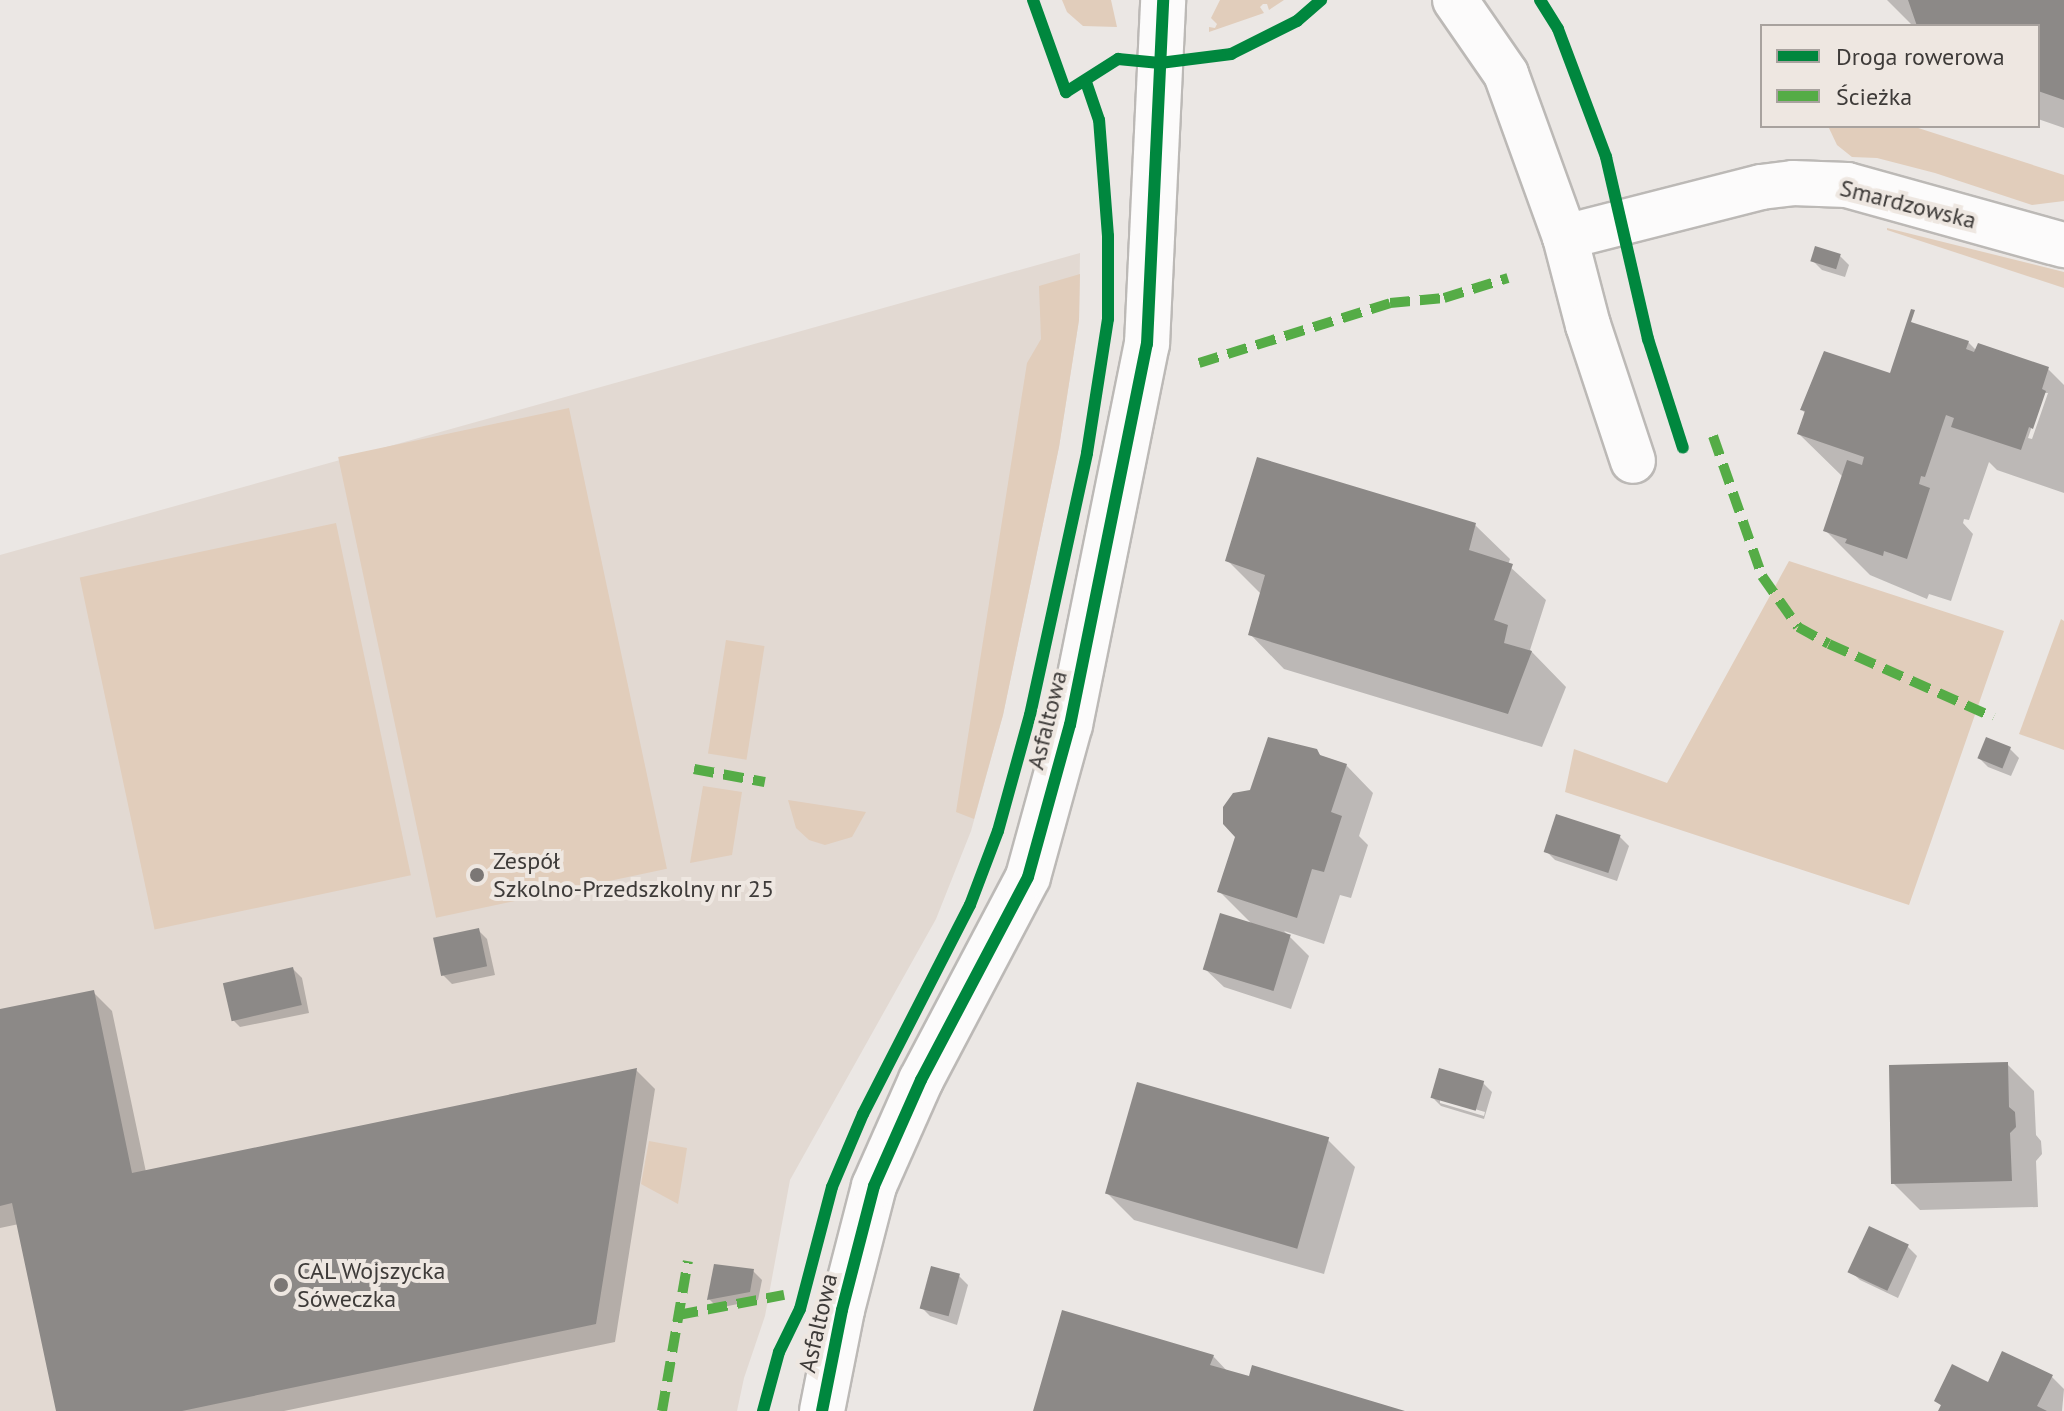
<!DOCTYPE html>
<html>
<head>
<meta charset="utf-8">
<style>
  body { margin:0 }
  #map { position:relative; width:2064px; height:1411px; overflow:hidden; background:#ebe7e4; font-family:"PT Sans",sans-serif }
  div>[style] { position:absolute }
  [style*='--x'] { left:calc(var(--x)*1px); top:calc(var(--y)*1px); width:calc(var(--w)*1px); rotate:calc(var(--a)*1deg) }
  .built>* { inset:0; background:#e2d9d2 }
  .green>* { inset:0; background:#e1cdbb; transform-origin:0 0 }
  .shadow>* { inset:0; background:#0003 }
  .building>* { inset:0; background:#8c8987; transform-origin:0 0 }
  .roads { filter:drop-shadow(2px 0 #bcb9b6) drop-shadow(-2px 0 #bcb9b6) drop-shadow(0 2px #bcb9b6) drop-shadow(0 -2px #bcb9b6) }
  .minor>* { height:44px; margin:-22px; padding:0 22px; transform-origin:22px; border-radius:22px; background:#fcfbfb }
  .quiet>* { height:10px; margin-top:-5px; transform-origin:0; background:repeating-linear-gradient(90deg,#55ac46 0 20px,transparent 0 30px) }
  .cycleway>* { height:12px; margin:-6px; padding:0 6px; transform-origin:6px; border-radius:6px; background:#00873e }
  .dots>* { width:22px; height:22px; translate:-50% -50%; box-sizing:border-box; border:4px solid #eee7e1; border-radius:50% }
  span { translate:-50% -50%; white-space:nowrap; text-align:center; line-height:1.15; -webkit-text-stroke:8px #eee7e1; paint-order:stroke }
  .street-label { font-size:24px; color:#3e3b39 }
  .poi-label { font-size:24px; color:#3e3b39 }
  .left { translate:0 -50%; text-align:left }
  .legend { position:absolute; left:1760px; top:24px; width:280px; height:104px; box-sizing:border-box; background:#eee7e1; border:2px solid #a8a29e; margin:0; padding:10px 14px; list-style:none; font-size:24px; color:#3e3b39 }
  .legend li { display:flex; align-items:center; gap:16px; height:40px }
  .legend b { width:40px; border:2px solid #a8a29e }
</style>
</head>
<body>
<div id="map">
  <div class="built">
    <i style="clip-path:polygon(1080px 253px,1079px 320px,1059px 447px,1003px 715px,971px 831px,936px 919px,790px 1180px,765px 1316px,744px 1378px,737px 1411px,0 1411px,0 555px)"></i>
  </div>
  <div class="green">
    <i style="clip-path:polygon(1062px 0,1111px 0,1117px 27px,1083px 26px,1067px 12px)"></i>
    <i style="clip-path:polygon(1220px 0,1284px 0,1269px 10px,1267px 4px,1263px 4px,1260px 7px,1264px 13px,1209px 32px,1209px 27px,1215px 28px,1217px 24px,1211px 18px)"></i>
    <i style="clip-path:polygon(1828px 126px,1912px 126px,2064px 175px,2064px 201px,2032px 205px,1935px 173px,1877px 158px,1852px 157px,1837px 145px)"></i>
    <i style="clip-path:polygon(1887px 228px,2064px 272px,2064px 288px,1887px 230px)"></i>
    <i style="clip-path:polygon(1080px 274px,1079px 320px,1059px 447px,1003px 715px,974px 819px,956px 812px,1027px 363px,1041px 339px,1039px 286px)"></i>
    <i style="left:569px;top:408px;width:471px;height:236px;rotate:78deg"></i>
    <i style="left:336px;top:523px;width:360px;height:262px;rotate:78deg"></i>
    <i style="clip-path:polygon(1789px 561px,2004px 631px,1909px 905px,1565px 792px,1574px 749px,1667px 783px)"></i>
    <i style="clip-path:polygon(2061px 619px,2064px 621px,2064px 750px,2019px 734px)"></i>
    <i style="left:726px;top:640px;width:39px;height:115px;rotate:9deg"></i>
    <i style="clip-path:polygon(703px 786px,742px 792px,732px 855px,690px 863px)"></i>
    <i style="clip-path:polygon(788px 800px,866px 812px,852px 837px,825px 845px,809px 840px,796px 828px)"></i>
    <i style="clip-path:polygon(649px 1141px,687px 1148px,678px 1204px,641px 1184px)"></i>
  </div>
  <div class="shadow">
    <i style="clip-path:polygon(1887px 0,2064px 0,2064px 128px,2038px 119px,2038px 26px,1913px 26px)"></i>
    <i style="clip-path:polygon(1840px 256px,1849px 265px,1845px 277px,1822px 270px,1813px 261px)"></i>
    <i style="clip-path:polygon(evenodd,1968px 342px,1977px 351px,2048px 369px,2064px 385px,2064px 493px,1997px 470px,1989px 462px,1969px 520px,1964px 519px,1963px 523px,1973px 534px,1951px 601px,1929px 594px,1927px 599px,1870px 575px,1826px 531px,1844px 478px,1799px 434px,1806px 414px,1802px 410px,1968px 342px,2043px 393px,2048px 393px,2032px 439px,2028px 438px,2043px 393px)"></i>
    <i style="clip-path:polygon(1475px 525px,1510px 559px,1508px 565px,1546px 600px,1530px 650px,1566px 687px,1542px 747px,1284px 669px,1250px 634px,1262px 595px,1227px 560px)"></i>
    <i style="clip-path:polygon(1987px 740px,2010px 749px,2019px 758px,2011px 776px,1988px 767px,1979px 758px)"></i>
    <i style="clip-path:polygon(1316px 751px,1323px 758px,1346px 765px,1373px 793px,1359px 836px,1368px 845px,1351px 898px,1340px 895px,1324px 944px,1284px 931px,1309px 956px,1291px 1009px,1224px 987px,1205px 969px,1253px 925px,1220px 892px,1252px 792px)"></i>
    <i style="clip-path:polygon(1620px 837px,1629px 846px,1617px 881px,1555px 860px,1546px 851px)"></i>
    <i style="clip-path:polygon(478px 930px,487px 939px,495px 975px,452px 984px,443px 975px)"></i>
    <i style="clip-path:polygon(293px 969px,302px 978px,309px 1013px,240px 1027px,231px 1018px)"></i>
    <i style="clip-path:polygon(93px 992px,112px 1011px,146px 1172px,636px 1070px,655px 1089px,615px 1342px,284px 1411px,58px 1411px,19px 1224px,0 1228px,0 1011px)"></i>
    <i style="clip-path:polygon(2007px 1064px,2034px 1091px,2036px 1135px,2041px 1141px,2042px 1154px,2036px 1161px,2038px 1207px,1920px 1210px,1893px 1183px)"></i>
    <i style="clip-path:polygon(evenodd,1483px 1083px,1492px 1092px,1484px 1119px,1441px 1106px,1432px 1097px,1483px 1083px,1440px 1099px,1485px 1112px,1484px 1116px,1440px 1103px,1440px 1099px)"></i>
    <i style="clip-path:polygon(1328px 1140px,1355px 1167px,1324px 1274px,1134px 1220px,1107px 1193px)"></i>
    <i style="clip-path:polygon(1870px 1229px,1908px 1247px,1917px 1256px,1898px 1298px,1860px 1280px,1850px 1271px)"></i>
    <i style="clip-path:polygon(753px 1271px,762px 1280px,758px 1300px,718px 1308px,709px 1299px)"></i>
    <i style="clip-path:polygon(959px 1276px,968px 1285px,957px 1325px,930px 1316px,921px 1307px)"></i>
    <i style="clip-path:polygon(1213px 1356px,1229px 1373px,1250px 1379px,1400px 1411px,1035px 1411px)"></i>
    <i style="clip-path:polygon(2052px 1377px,2064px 1389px,2062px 1411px,1941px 1411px,1943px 1407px,1936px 1401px,1989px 1385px)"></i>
  </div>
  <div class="building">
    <i style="clip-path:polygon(1908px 0,2064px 0,2064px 100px,2038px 91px,2038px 26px,1917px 26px)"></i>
    <i style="left:1815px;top:246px;width:27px;height:16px;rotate:17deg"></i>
    <i style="clip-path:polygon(1911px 309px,1915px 310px,1911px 322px,1969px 341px,1966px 349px,1974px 352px,1978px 343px,2049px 367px,2042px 389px,2046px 391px,2033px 429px,2029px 427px,2021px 450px,1951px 427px,1954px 418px,1946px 415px,1925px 477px,1921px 476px,1919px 484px,1930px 488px,1907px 559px,1884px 551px,1883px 556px,1845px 543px,1847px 539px,1823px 531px,1847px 460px,1862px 465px,1864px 457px,1797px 434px,1805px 411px,1800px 410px,1824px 351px,1890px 373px)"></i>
    <i style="clip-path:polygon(1257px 457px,1476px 523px,1469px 550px,1513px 564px,1494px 620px,1508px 625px,1504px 643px,1532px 651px,1508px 714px,1248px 635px,1265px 575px,1225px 561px)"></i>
    <i style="clip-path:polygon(1268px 737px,1317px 749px,1320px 755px,1347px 764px,1331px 812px,1342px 816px,1324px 872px,1312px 869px,1297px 918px,1217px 892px,1235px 837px,1223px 824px,1223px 807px,1233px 793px,1250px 790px)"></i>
    <i style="left:1986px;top:737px;width:27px;height:23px;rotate:22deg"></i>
    <i style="left:1556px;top:814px;width:68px;height:40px;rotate:18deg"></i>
    <i style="left:1220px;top:913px;width:74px;height:59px;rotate:17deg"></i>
    <i style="left:479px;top:928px;width:39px;height:47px;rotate:78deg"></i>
    <i style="left:293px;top:967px;width:39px;height:72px;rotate:77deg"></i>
    <i style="clip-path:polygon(94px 990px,132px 1173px,637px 1068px,596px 1324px,182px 1411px,56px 1411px,12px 1203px,0 1206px,0 1009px)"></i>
    <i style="clip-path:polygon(2008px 1062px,2009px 1107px,2015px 1112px,2016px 1127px,2010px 1133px,2012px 1181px,1891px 1184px,1889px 1065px)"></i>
    <i style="left:1439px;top:1068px;width:47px;height:31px;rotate:16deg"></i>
    <i style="left:1137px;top:1082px;width:200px;height:116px;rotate:16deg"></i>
    <i style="left:1869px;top:1226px;width:44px;height:51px;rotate:25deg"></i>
    <i style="clip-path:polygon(714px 1264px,754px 1269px,750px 1292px,707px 1300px)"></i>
    <i style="left:931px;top:1266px;width:30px;height:44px;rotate:15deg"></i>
    <i style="clip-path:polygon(1062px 1310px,1214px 1355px,1210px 1365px,1249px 1376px,1252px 1365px,1405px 1411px,1033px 1411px)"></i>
    <i style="clip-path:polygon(2002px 1351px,2053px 1375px,2037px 1406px,2047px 1411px,1938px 1411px,1941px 1405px,1934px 1401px,1952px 1364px,1988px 1382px)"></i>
  </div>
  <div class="roads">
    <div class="minor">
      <i style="--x:1455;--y:0;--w:90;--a:55.4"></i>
      <i style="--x:1506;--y:74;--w:173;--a:70.1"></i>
      <i style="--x:1565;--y:237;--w:91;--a:75.4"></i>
      <i style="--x:1588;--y:325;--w:143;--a:71.7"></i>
      <i style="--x:1565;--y:237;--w:202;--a:-14.3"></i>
      <i style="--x:1761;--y:187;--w:32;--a:-7"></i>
      <i style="--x:1793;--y:183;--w:54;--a:2.1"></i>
      <i style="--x:1847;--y:185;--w:225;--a:15.5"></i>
      <i style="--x:822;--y:1411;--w:103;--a:-78.8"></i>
      <i style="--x:842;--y:1310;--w:128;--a:-75.5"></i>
      <i style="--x:874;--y:1186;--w:116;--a:-66.1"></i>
      <i style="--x:921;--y:1080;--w:229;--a:-62.2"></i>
      <i style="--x:1028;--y:877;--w:158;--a:-74.6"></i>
      <i style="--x:1070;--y:725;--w:389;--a:-78.6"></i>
      <i style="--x:1147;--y:344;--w:344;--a:-87.3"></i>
    </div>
  </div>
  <div class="quiet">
    <i style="--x:1199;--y:363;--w:200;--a:-17.4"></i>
    <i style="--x:1390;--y:303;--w:54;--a:-5.3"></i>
    <i style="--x:1444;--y:298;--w:67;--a:-17.4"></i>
    <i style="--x:1713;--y:436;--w:148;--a:70.7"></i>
    <i style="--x:1762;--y:576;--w:62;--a:54.8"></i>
    <i style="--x:1798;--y:627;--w:35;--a:29"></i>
    <i style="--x:1829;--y:644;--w:180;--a:24"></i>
    <i style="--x:694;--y:769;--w:72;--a:10.4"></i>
    <i style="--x:678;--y:1315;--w:108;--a:-10.7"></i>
    <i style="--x:662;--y:1411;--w:152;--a:-80.2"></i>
  </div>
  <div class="cycleway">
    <i style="--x:1033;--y:0;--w:98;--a:70.3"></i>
    <i style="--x:1066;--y:92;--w:62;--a:-32.4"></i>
    <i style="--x:1118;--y:59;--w:42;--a:5.4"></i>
    <i style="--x:1160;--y:63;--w:72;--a:-7.2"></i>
    <i style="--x:1231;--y:54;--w:74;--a:-26.6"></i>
    <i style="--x:1297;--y:21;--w:32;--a:-41"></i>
    <i style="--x:1540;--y:0;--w:34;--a:58"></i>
    <i style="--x:1558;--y:29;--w:137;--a:69.4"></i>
    <i style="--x:1606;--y:157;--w:187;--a:77"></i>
    <i style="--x:1648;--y:339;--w:114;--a:72.2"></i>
    <i style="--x:763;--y:1411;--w:61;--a:-74.8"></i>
    <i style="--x:779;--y:1352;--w:48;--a:-64"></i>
    <i style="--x:800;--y:1309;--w:126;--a:-75.3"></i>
    <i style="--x:832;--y:1187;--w:79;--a:-67"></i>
    <i style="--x:863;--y:1114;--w:235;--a:-62.9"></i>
    <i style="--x:970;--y:905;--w:79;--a:-69.3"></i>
    <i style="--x:998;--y:831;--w:120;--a:-74.6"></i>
    <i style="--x:1030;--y:715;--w:268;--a:-77.7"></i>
    <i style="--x:1087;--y:453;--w:136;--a:-81.1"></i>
    <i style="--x:1108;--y:319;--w:83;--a:-90"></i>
    <i style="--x:1108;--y:236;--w:116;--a:-94.4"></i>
    <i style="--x:1099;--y:120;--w:40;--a:-108.9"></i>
    <i style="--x:822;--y:1411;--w:103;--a:-78.8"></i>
    <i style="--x:842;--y:1310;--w:128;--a:-75.5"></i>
    <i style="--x:874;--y:1186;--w:116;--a:-66.1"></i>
    <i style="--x:921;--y:1080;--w:229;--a:-62.2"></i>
    <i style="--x:1028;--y:877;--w:158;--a:-74.6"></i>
    <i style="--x:1070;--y:725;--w:389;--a:-78.6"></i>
    <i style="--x:1147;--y:344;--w:344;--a:-87.3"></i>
  </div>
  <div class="dots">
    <i style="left:477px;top:875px;background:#7b7775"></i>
    <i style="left:281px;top:1285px;background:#7b7775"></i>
  </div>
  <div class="street-label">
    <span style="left:1908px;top:204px;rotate:14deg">Smardzowska</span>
    <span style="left:1047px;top:720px;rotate:-76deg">Asfaltowa</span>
    <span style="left:818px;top:1323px;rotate:-77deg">Asfaltowa</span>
  </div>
  <div class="poi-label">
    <span class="left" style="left:493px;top:875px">Zespół<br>Szkolno-Przedszkolny nr 25</span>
    <span class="left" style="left:297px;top:1285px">CAL Wojszycka<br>Sóweczka</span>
  </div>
  <ul class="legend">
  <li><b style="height:10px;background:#00873e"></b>Droga rowerowa</li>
  <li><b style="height:10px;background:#55ac46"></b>Ścieżka</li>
  </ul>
</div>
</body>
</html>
